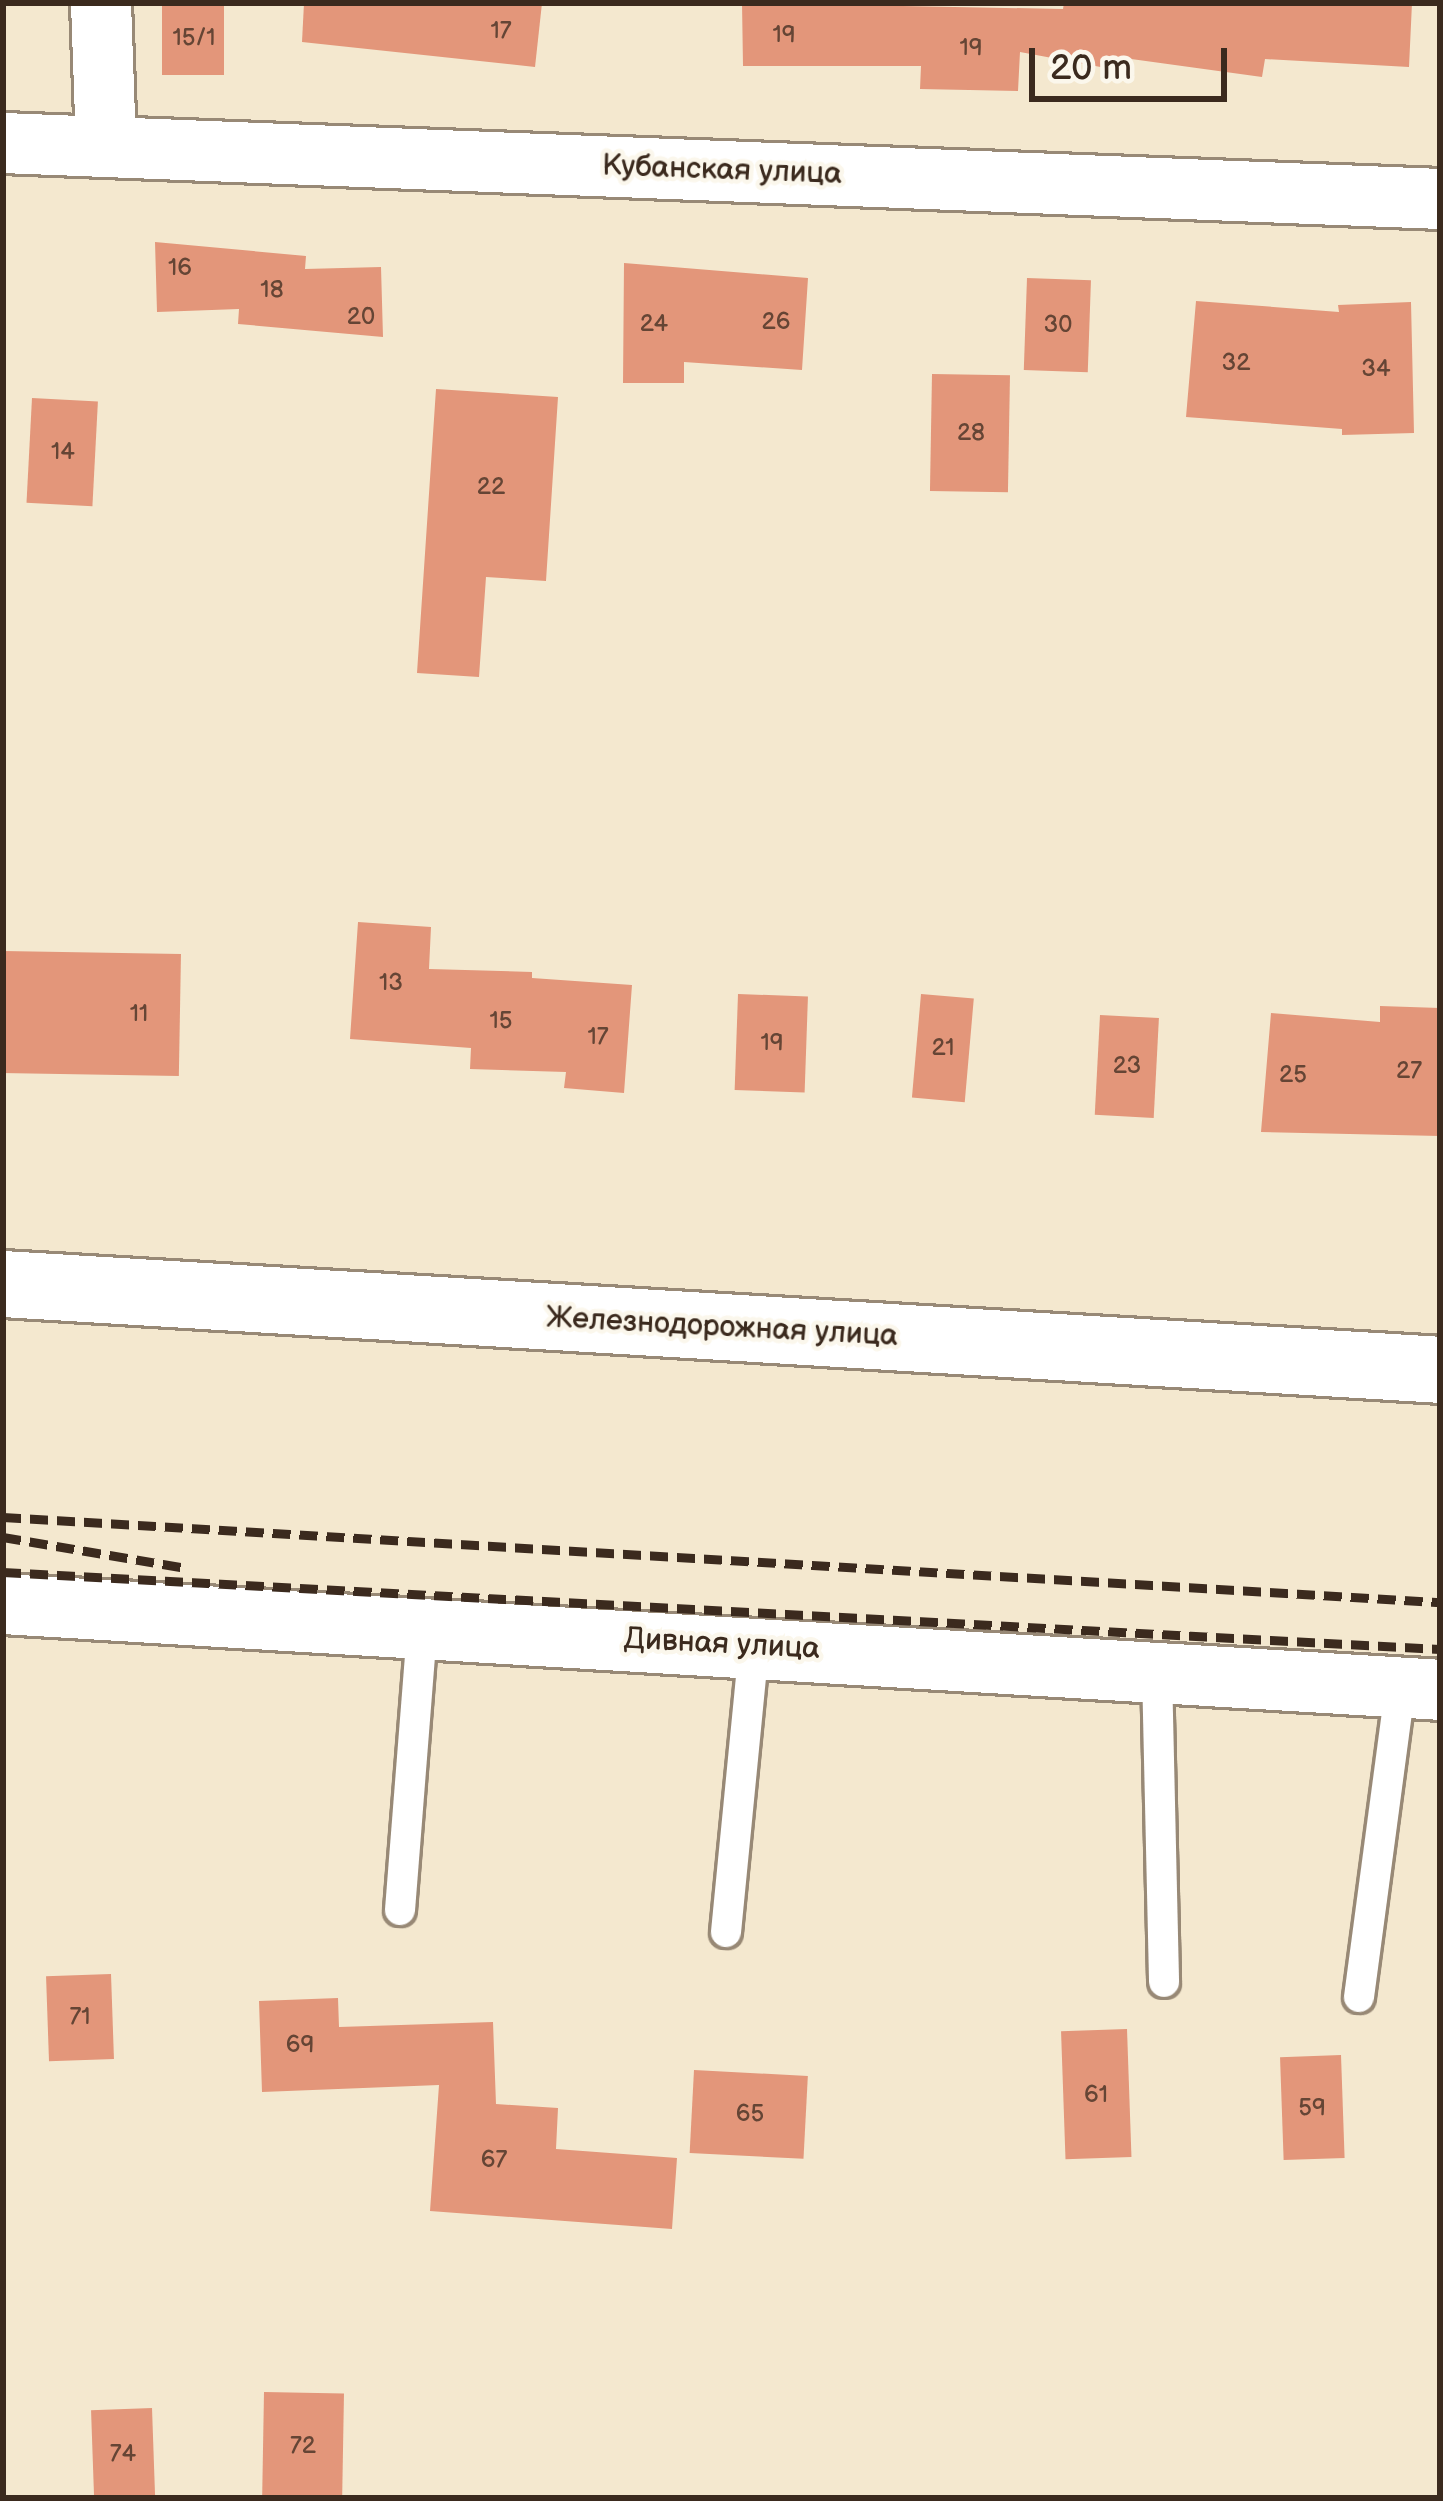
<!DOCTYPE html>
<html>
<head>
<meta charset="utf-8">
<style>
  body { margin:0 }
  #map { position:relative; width:1443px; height:2501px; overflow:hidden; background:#f4e8cf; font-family:"Balsamiq Sans",sans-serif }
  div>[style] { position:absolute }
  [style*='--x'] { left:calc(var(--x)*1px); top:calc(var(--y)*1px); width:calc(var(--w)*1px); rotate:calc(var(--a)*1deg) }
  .building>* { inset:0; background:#e3967a; transform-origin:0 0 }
  .roads { filter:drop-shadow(3px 0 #988976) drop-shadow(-3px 0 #988976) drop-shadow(0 3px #988976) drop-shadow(0 -3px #988976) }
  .lane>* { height:30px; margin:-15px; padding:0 15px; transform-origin:15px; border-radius:15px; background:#fff }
  .street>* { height:60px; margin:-30px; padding:0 30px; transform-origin:30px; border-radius:30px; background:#fff }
  .secondary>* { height:66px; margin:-33px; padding:0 33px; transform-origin:33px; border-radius:33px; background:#fff }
  .rail>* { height:9px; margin-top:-4.5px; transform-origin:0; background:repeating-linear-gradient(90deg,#3b2a1e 0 18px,transparent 0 27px) }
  span { translate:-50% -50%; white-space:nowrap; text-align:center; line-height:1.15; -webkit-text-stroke:9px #fbf7ec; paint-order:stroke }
  .number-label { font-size:24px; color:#654535 }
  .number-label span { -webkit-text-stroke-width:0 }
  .street-label { font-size:30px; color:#3b2a1e }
  .frame { position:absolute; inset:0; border:6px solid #3b2a1e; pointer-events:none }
  .scale { position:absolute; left:1029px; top:48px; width:198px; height:54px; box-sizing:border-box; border:6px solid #3b2a1e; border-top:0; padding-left:15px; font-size:36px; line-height:42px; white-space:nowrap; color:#3b2a1e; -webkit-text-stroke:9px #fbf7ec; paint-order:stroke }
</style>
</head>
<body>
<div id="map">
  <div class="building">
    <i style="left:162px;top:3px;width:62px;height:72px"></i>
    <i style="clip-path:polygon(304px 3px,542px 3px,535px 67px,302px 42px)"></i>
    <i style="clip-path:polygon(742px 3px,1063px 9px,1064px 3px,1412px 3px,1409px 67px,1265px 59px,1262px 77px,1124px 58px,1122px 71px,1020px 52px,1018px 91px,920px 89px,921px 66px,743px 66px)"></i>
    <i style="clip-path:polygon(155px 242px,306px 256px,305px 269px,381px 267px,383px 337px,238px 324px,239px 309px,157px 312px)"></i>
    <i style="clip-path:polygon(624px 263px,808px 278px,802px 370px,684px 362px,684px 383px,623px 383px)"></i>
    <i style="left:1027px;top:278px;width:64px;height:92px;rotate:2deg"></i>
    <i style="clip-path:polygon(1196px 301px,1339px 312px,1338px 305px,1411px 302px,1414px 433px,1342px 435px,1342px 429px,1186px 417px)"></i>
    <i style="left:932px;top:374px;width:78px;height:117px;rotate:1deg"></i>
    <i style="clip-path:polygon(436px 389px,558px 397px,546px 581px,486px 577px,479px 677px,417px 673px)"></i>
    <i style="left:32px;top:398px;width:66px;height:105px;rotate:3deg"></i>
    <i style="clip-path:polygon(358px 922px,431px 927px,429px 969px,532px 972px,532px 978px,632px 985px,624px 1093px,564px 1088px,566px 1072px,470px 1069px,471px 1048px,350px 1039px)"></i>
    <i style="left:3px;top:951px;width:178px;height:122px;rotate:1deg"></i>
    <i style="left:738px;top:994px;width:70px;height:96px;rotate:2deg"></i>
    <i style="left:921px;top:994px;width:53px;height:104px;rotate:5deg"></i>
    <i style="clip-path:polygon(1380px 1006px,1440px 1008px,1440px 1136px,1261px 1132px,1271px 1013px,1380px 1022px)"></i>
    <i style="left:1100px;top:1015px;width:59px;height:100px;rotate:3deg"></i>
    <i style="left:111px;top:1974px;width:85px;height:65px;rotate:88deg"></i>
    <i style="clip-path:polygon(338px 1998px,339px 2027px,493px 2022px,496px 2104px,558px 2108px,556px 2149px,677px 2158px,672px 2229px,430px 2211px,439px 2085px,262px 2092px,259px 2001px)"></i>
    <i style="left:1127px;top:2029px;width:128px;height:66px;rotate:88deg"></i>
    <i style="left:1341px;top:2055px;width:103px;height:61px;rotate:88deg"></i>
    <i style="left:694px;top:2070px;width:114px;height:83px;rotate:3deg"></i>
    <i style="left:264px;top:2392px;width:80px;height:106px;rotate:1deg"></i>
    <i style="left:152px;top:2408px;width:90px;height:61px;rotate:88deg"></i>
  </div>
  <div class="roads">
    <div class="lane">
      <i style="--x:1157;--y:1671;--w:311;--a:88.7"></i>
      <i style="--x:400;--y:1910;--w:283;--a:-85.5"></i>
      <i style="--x:726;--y:1932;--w:287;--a:-84.4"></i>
      <i style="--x:1359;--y:1997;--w:312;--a:-82.4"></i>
    </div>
    <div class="street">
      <i style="--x:101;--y:3;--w:143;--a:88"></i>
      <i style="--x:3;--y:143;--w:1438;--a:2.23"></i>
      <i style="--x:3;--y:1604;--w:1440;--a:3.42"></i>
    </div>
    <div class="secondary">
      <i style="--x:3;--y:1284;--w:1440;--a:3.42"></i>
    </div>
  </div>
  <div class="rail">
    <i style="--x:3;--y:1517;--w:1440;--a:3.39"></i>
    <i style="--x:3;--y:1537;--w:186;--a:9.6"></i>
    <i style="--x:3;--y:1572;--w:1439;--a:3.07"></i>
  </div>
  <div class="number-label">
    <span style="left:501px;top:31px">17</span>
    <span style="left:784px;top:35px">19</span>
    <span style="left:194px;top:38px">15/1</span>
    <span style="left:971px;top:48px">19</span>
    <span style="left:180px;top:268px">16</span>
    <span style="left:272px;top:290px">18</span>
    <span style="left:361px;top:317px">20</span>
    <span style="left:776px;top:322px">26</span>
    <span style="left:654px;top:324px">24</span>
    <span style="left:1058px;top:325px">30</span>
    <span style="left:1236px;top:363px">32</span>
    <span style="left:1376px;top:369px">34</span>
    <span style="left:971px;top:433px">28</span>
    <span style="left:63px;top:452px">14</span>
    <span style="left:491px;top:487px">22</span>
    <span style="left:391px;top:983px">13</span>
    <span style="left:139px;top:1014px">11</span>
    <span style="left:501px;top:1021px">15</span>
    <span style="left:598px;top:1037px">17</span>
    <span style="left:772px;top:1043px">19</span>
    <span style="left:943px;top:1048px">21</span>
    <span style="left:1127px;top:1066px">23</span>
    <span style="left:1409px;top:1071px">27</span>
    <span style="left:1293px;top:1075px">25</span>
    <span style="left:80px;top:2017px">71</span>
    <span style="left:300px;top:2045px">69</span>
    <span style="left:1096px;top:2095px">61</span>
    <span style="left:1312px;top:2108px">59</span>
    <span style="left:750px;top:2114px">65</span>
    <span style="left:494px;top:2160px">67</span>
    <span style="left:303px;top:2446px">72</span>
    <span style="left:123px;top:2454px">74</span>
  </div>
  <div class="street-label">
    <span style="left:722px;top:170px;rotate:2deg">Кубанская улица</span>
    <span style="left:722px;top:1327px;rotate:3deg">Железнодорожная улица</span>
    <span style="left:722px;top:1644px;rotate:3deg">Дивная улица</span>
  </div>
  <div class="frame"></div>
  <div class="scale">20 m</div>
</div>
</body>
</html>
